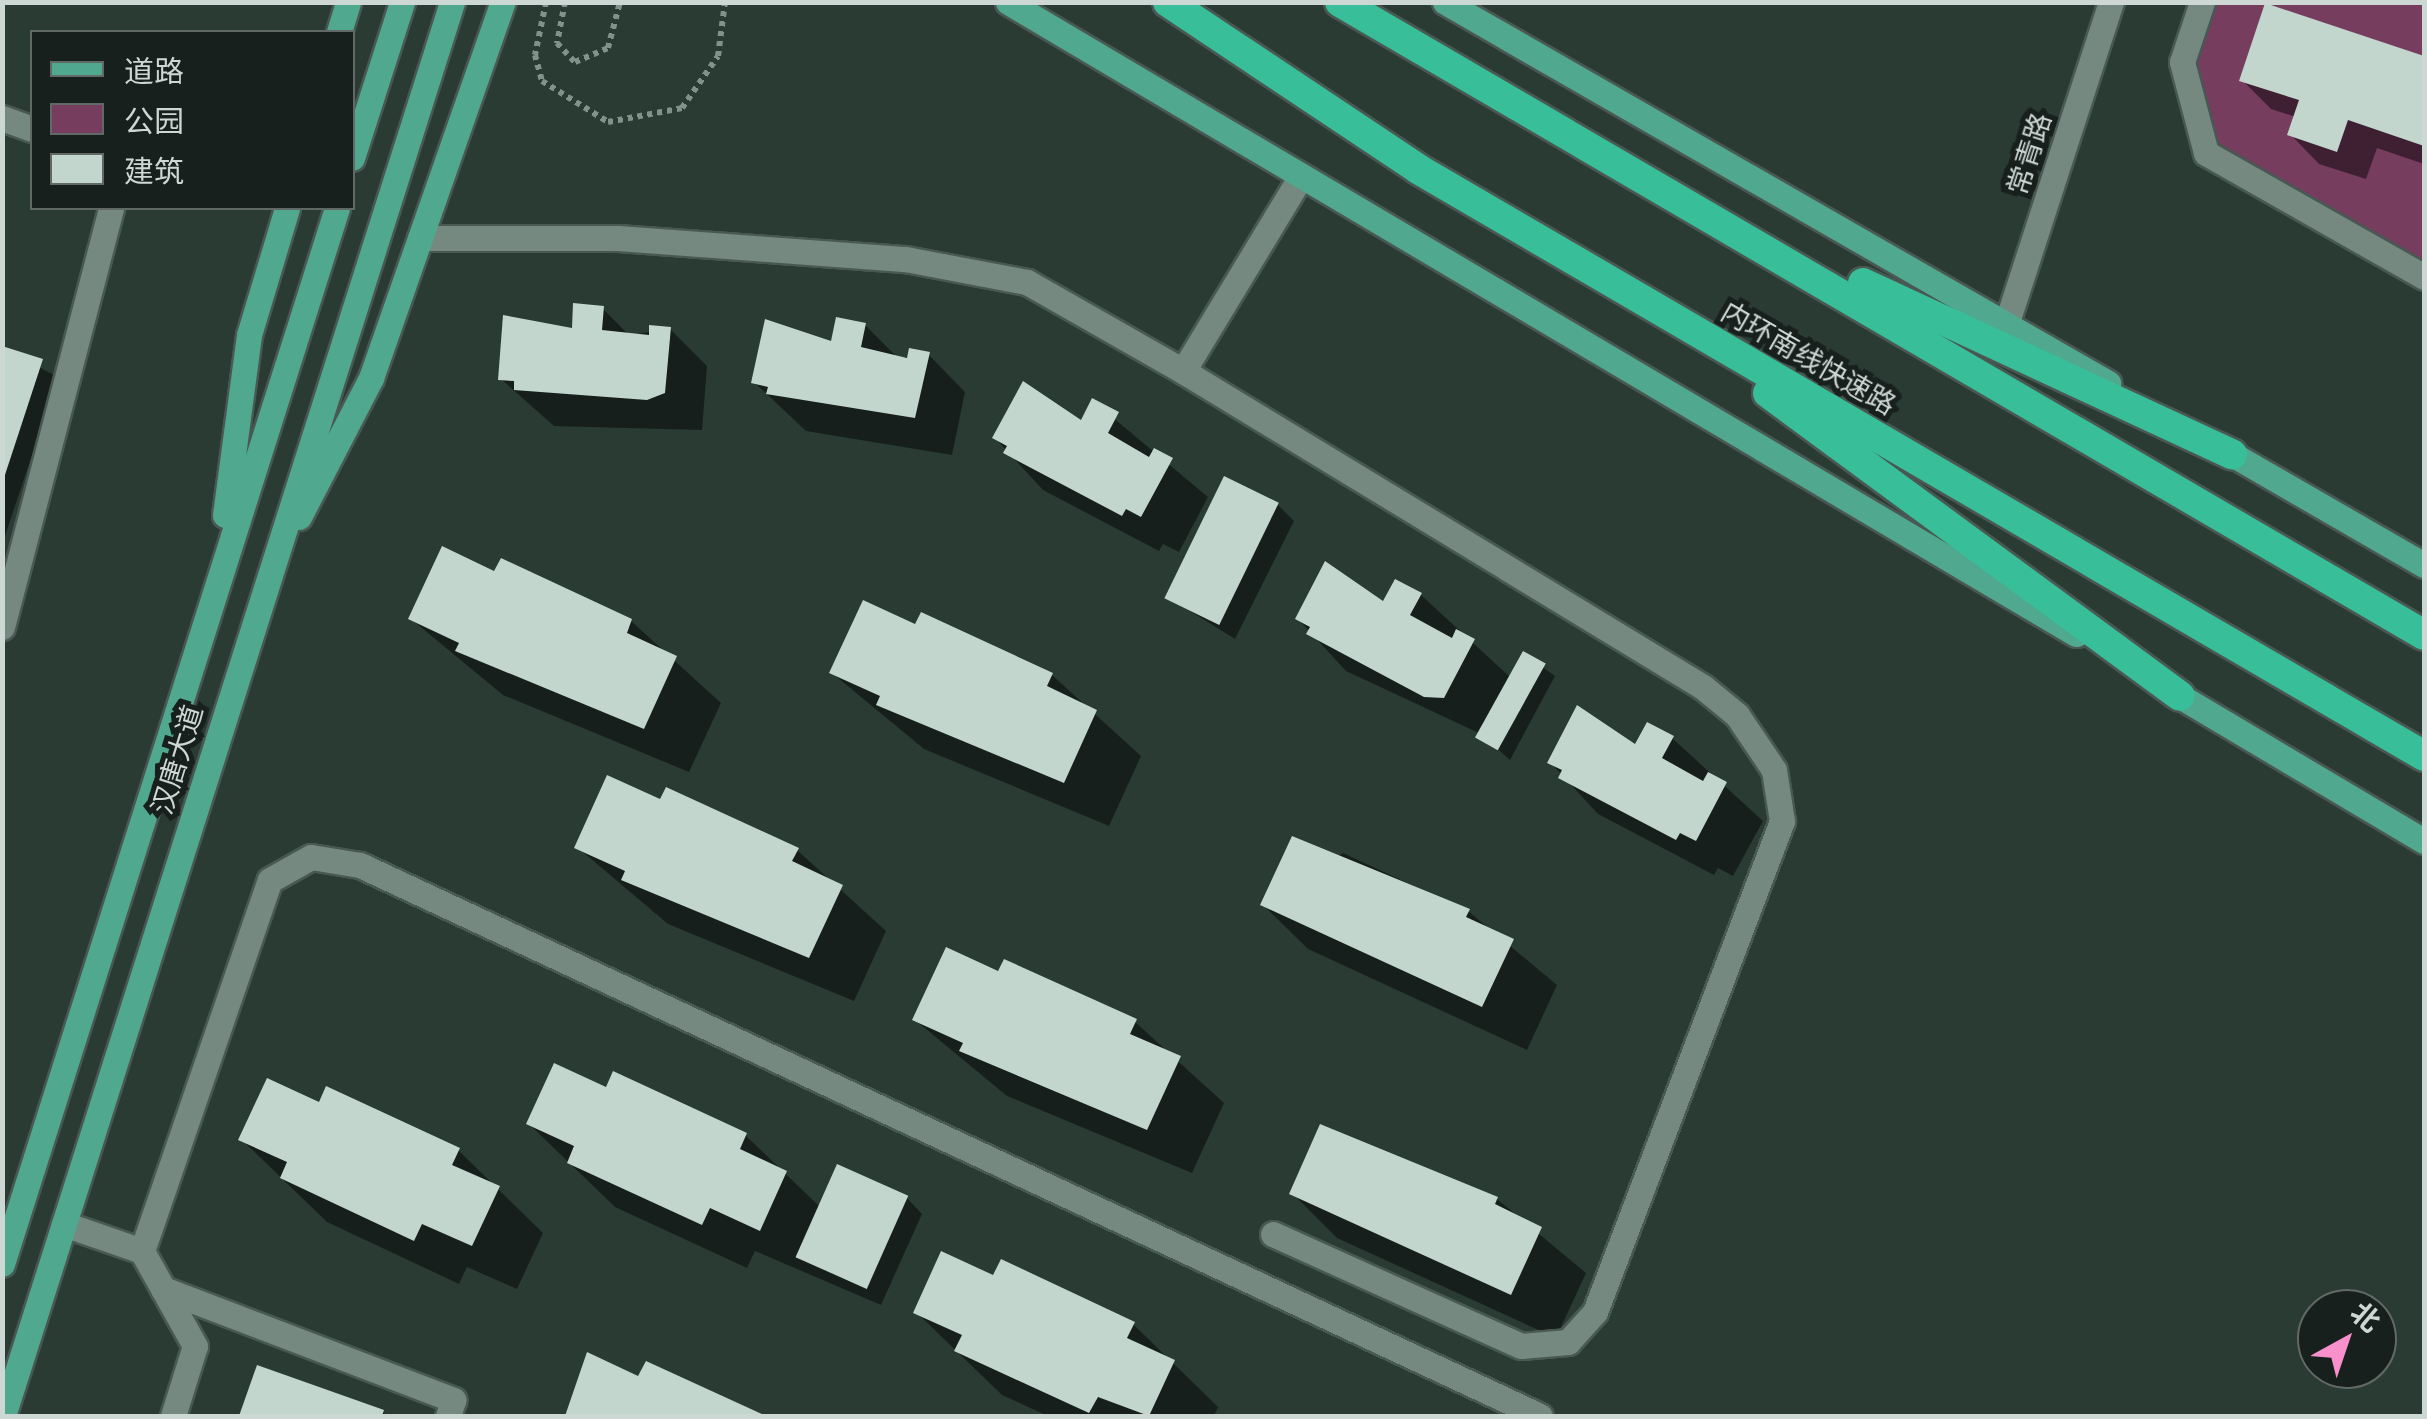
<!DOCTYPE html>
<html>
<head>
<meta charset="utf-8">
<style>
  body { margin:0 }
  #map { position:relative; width:2427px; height:1419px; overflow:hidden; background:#2a3b34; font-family:Arial,"Noto Sans SC",sans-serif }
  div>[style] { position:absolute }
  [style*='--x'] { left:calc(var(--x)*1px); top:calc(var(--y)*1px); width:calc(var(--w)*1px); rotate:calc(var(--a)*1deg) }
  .green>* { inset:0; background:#763d5e }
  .shadow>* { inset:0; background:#0007 }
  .building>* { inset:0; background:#c2d6ce; transform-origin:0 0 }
  .path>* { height:6px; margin-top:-3px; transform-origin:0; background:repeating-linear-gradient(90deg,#83918b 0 5px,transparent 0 10px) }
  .roads { filter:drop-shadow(2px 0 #495853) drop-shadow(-2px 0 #495853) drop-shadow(0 2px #495853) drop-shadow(0 -2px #495853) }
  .minor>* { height:25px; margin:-12.5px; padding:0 12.5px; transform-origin:12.5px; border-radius:12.5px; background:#758981 }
  .major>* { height:25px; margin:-12.5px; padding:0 12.5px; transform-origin:12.5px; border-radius:12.5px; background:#50a98f }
  .highway>* { height:30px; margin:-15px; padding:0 15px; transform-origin:15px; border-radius:15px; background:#38be98 }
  span { translate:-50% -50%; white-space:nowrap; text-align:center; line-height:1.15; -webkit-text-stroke:10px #18201d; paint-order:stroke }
  .street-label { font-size:28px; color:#cdd7d3 }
  .frame { position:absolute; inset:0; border:5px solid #cdd7d3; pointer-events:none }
  .legend { position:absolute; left:30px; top:30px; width:325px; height:180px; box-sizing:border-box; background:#18201d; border:2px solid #606966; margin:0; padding:12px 18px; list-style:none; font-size:30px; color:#cdd7d3 }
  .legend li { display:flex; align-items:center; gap:20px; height:50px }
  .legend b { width:50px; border:2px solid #606966 }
  .north { position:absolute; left:2297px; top:1289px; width:100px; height:100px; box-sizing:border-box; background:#18201d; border:2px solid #606966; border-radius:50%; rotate:40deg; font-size:28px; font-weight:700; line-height:40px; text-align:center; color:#cdd7d3 }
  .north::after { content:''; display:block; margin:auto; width:35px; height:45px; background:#f890cb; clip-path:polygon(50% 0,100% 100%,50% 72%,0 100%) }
</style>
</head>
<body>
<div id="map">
  <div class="green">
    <i style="clip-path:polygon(2202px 3px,2424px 3px,2424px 277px,2206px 153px,2182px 62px)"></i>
  </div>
  <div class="shadow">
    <i style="clip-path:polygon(2266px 6px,2424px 59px,2424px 164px,2377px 148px,2366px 179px,2319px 164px,2290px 134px,2296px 117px,2271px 109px,2242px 80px)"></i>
    <i style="clip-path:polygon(603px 309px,629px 335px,670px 329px,707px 366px,702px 430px,554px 426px,501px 379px)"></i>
    <i style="clip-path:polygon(865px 325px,898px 358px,928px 354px,965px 392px,952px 455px,806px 431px,754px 382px)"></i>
    <i style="clip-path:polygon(2px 348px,58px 377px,2px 545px)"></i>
    <i style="clip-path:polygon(1093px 401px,1208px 497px,1179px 552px,1163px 544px,1159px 551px,1043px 490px,995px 438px,1082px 423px)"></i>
    <i style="clip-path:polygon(1278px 505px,1294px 521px,1235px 639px,1166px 596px)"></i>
    <i style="clip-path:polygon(496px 574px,631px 621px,721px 703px,689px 772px,503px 695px,411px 619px)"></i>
    <i style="clip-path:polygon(1421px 595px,1511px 678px,1524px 654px,1555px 676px,1510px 760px,1481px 734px,1346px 671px,1298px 619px)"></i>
    <i style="clip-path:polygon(917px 627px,1052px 675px,1141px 756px,1109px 826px,924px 749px,832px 673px)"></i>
    <i style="clip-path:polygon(1672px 738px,1763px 821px,1733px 876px,1718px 868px,1714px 875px,1598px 814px,1550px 762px)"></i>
    <i style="clip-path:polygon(661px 803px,797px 850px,886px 931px,854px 1001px,668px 924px,577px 847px)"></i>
    <i style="clip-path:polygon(1343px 853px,1468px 911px,1557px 985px,1527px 1050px,1308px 949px,1263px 905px)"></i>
    <i style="clip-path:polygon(999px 975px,1135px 1022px,1224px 1103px,1192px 1173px,1007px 1096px,915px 1020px)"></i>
    <i style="clip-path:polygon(607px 1091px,745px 1135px,820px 1207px,907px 1198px,922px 1214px,881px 1305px,755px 1251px,747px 1268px,615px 1207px,529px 1124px)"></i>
    <i style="clip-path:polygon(320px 1106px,458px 1150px,543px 1233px,517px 1289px,467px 1267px,459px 1284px,327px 1222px,241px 1139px)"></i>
    <i style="clip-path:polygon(1292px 1193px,1497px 1199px,1586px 1273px,1556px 1338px,1337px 1238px)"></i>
    <i style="clip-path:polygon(994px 1279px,1133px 1324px,1218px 1407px,1214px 1416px,1048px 1416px,1002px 1395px,916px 1312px)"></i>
    <i style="clip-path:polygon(588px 1356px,639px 1380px,647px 1364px,760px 1416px,565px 1416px)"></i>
    <i style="clip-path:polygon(259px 1368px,383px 1412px,387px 1416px,242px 1416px)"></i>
  </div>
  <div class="building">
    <i style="clip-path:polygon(2265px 3px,2424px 56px,2424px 146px,2348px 120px,2337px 152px,2287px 135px,2299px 100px,2239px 81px)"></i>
    <i style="clip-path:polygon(573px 303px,604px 306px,602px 330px,649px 335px,649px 325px,671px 327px,665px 393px,647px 400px,514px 390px,514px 381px,498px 380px,503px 315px,572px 328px)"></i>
    <i style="clip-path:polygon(836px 317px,866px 323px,861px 347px,907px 358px,909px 348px,930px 352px,915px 418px,766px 394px,768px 387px,751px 383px,765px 319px,831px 341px)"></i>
    <i style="clip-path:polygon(2px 346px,43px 359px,3px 481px,2px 481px)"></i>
    <i style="clip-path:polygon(1023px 381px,1081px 420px,1092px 398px,1119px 412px,1108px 433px,1149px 457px,1154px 448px,1173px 458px,1141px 517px,1126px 509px,1122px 516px,1003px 453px,1007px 446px,992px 438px)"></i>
    <i style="left:1224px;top:476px;width:61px;height:136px;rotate:26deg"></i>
    <i style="clip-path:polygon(442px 546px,494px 571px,501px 558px,632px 619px,627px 633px,677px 656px,644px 729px,455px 651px,459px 643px,408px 619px)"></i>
    <i style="clip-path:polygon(1325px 561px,1383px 601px,1395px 579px,1422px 593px,1410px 615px,1452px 638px,1456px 629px,1475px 639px,1444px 698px,1424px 697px,1306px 634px,1310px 627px,1295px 619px)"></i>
    <i style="clip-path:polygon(863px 600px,915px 624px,921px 612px,1053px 673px,1047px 686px,1097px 710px,1064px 783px,876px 705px,880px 696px,829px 673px)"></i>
    <i style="left:1523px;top:651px;width:26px;height:99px;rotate:29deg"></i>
    <i style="clip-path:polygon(1577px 705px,1635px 744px,1647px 722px,1674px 736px,1662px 758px,1703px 781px,1708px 772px,1727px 782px,1696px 841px,1680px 833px,1676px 840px,1558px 778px,1562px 770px,1547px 763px)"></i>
    <i style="clip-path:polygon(607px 775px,660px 799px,666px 787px,799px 848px,792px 861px,843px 885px,809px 958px,621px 880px,625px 871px,574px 848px)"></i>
    <i style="clip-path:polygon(1292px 836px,1470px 909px,1466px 917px,1514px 939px,1482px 1007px,1260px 905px)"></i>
    <i style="clip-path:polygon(946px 947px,998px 971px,1004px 959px,1137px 1019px,1130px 1034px,1181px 1056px,1147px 1130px,959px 1051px,963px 1043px,912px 1020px)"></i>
    <i style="clip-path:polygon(554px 1063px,606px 1087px,613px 1071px,747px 1133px,740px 1149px,787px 1171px,760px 1231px,710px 1208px,702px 1225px,567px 1163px,574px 1146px,526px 1124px)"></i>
    <i style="clip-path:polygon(267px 1078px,319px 1102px,326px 1086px,460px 1148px,452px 1165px,500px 1186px,472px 1246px,422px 1224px,414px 1241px,280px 1178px,287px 1162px,238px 1140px)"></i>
    <i style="clip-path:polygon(1320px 1124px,1498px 1197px,1495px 1204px,1542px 1227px,1511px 1295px,1289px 1194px)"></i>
    <i style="left:837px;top:1164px;width:78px;height:102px;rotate:24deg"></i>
    <i style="clip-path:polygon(941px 1251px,993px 1275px,1001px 1259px,1135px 1322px,1127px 1338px,1175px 1360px,1149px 1416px,1098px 1397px,1089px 1413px,954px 1351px,962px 1335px,913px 1313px)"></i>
    <i style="clip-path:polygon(587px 1352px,638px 1376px,646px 1361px,766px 1416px,565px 1416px)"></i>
    <i style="clip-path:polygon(257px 1365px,384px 1410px,382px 1416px,239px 1416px)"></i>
  </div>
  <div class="path">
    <i style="--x:546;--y:2;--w:54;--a:101.7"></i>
    <i style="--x:535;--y:55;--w:27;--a:75"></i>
    <i style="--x:542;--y:81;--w:78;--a:31.8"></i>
    <i style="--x:608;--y:122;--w:75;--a:-10.7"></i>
    <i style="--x:682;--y:108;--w:63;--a:-55.3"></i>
    <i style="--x:718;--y:56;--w:54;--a:-82.6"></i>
    <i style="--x:565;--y:2;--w:42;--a:101"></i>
    <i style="--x:557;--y:43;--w:26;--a:47"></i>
    <i style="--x:575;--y:62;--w:36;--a:-23"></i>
    <i style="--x:608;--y:48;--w:48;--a:-75.4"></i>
  </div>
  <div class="roads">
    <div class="minor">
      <i style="--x:2202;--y:2;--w:63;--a:108.4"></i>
      <i style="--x:2182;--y:62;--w:94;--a:75.2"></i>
      <i style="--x:2206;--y:153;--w:251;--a:29.6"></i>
      <i style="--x:2;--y:118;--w:32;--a:20"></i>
      <i style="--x:420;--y:238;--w:198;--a:0"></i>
      <i style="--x:618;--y:238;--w:289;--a:4.2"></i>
      <i style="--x:906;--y:259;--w:123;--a:10.8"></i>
      <i style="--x:1027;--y:282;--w:180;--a:29.7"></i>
      <i style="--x:1183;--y:371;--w:228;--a:-58.8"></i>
      <i style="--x:2006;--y:325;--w:340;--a:-72"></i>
      <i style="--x:1183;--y:371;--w:608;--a:31.29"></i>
      <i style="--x:1703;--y:687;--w:44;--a:39.5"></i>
      <i style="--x:1737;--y:715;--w:66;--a:56.1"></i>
      <i style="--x:1774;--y:770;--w:52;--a:81.1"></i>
      <i style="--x:1782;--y:821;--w:525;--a:110.85"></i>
      <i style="--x:1595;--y:1312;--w:40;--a:132"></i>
      <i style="--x:1568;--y:1342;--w:47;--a:175.1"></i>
      <i style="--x:1521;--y:1346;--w:272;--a:-155.7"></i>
      <i style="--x:2;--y:627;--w:433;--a:-75.4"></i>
      <i style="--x:64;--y:1224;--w:83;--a:19.1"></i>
      <i style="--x:163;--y:1289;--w:311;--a:20.9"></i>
      <i style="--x:453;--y:1400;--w:17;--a:107"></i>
      <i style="--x:173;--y:1416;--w:73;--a:-72.6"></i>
      <i style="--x:195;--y:1346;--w:109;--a:-119.2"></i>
      <i style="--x:142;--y:1251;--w:392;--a:-71"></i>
      <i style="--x:270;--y:880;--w:47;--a:-29.3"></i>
      <i style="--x:311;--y:857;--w:50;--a:9.3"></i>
      <i style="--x:360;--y:865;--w:1302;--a:25.03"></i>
    </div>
    <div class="major">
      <i style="--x:1008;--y:2;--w:1241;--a:30.62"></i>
      <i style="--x:1445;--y:2;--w:765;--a:29.88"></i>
      <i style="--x:339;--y:32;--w:31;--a:-73"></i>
      <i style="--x:352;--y:158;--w:164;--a:-72.2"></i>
      <i style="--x:2216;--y:445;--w:240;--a:30"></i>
      <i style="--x:225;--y:515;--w:182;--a:-82.4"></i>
      <i style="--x:249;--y:335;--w:133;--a:-73.3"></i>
      <i style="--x:299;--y:517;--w:157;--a:-62.6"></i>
      <i style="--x:371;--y:378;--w:398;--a:-70.7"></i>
      <i style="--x:2166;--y:688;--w:300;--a:30.7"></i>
      <i style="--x:2;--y:1264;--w:1108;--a:-72.4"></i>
      <i style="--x:3;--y:1416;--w:1484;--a:-72.38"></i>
    </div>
    <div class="highway">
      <i style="--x:1168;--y:2;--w:301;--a:33.7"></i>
      <i style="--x:1418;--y:169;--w:1165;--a:30.26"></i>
      <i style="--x:1340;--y:2;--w:1255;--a:30.28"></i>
      <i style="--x:1863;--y:283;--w:407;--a:24.9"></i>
      <i style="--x:1768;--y:393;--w:511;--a:36.33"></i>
    </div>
  </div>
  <div class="street-label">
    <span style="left:2030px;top:154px;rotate:-72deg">常青路</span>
    <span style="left:1808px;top:359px;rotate:30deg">内环南线快速路</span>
    <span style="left:178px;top:760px;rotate:-73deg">汉唐大道</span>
  </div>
  <div class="frame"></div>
  <ul class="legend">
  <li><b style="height:12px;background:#50a98f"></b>道路</li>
  <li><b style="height:28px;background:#763d5e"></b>公园</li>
  <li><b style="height:28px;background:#c2d6ce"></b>建筑</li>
  </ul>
  <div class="north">北</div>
</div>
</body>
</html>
